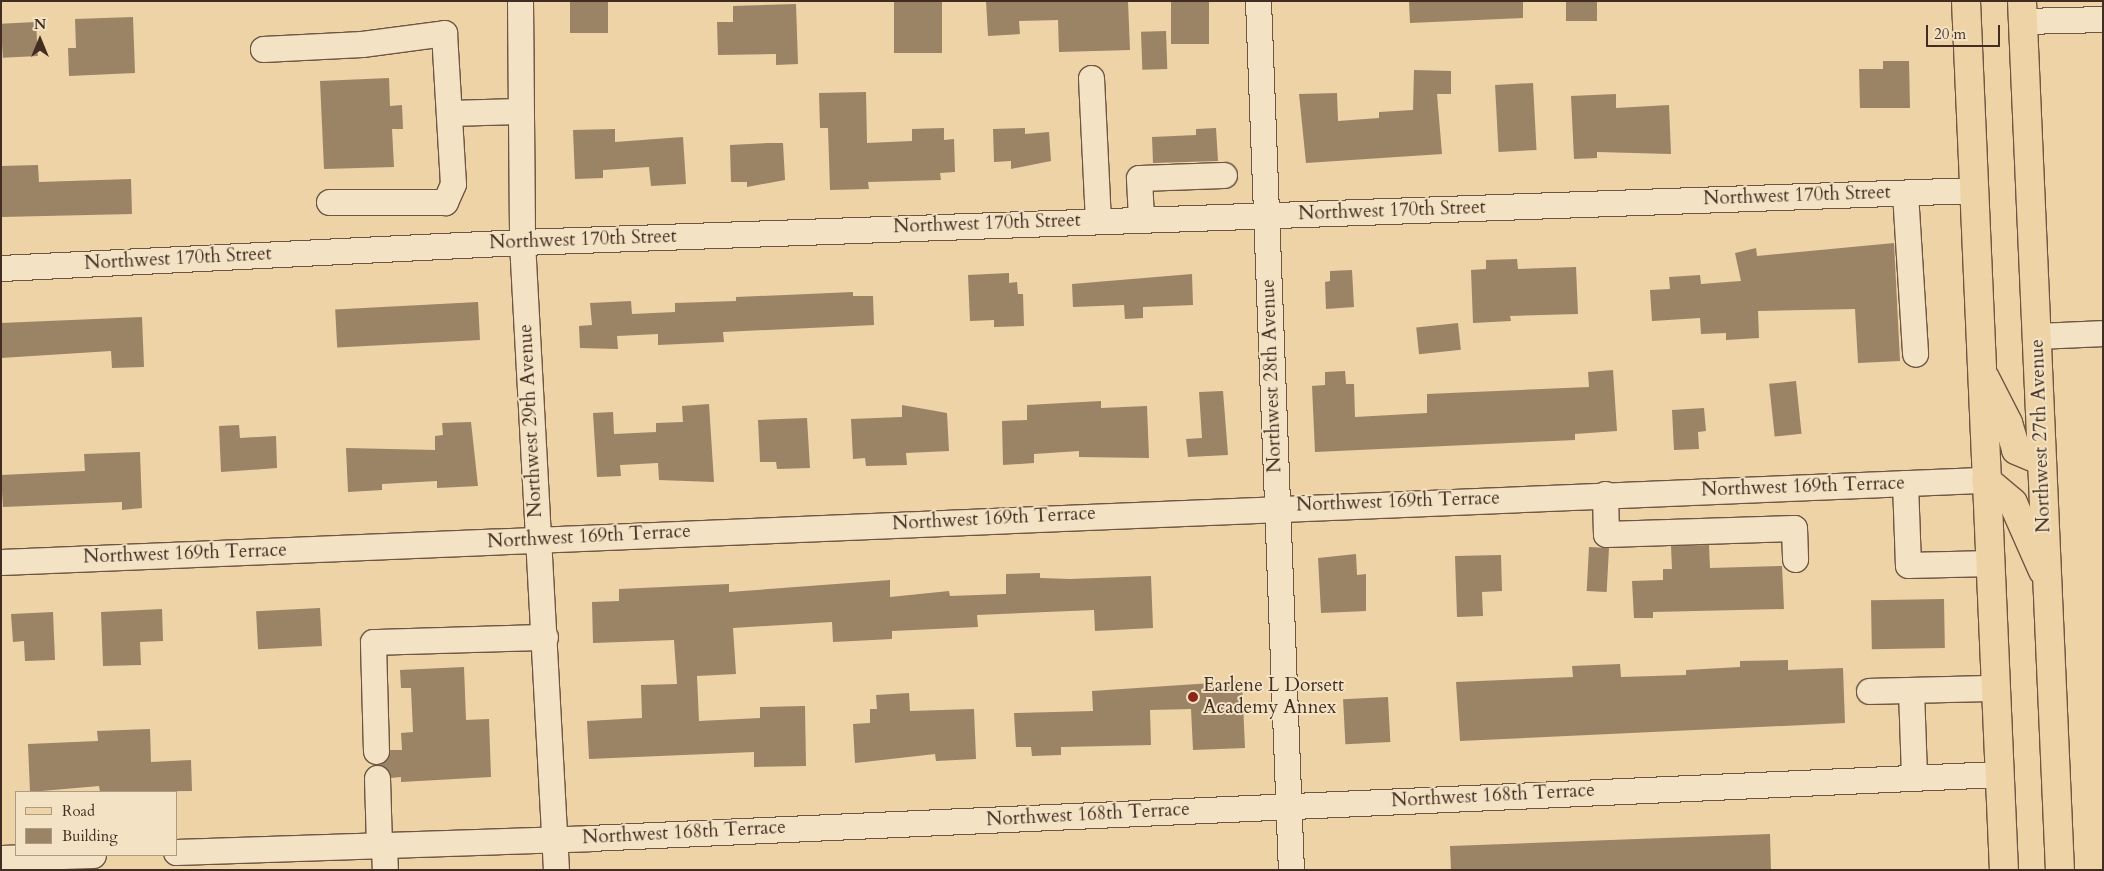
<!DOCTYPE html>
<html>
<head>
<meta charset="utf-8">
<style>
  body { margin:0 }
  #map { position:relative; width:2104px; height:871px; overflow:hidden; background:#edd3a5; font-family:Cardo,serif }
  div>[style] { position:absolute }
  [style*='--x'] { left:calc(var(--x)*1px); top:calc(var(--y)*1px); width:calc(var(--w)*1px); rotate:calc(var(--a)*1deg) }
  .building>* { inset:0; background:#9b8366; transform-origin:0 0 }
  .roads { filter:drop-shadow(1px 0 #6e5643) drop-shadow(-1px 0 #6e5643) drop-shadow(0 1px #6e5643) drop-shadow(0 -1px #6e5643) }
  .minor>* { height:25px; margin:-12.5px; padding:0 12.5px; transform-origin:12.5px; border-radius:12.5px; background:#f3e2c4 }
  .major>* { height:28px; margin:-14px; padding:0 14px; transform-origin:14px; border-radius:14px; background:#edd3a5 }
  .dots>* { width:14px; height:14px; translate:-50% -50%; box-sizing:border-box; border:2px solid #f3e2c4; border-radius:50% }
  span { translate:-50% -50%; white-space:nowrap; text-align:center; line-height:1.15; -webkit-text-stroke:4px #f3e2c4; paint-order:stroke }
  .street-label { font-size:19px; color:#432d22 }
  .poi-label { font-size:19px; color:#432d22 }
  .left { translate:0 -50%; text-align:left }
  .frame { position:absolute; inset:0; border:2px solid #432d22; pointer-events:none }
  .legend { position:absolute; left:15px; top:791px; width:162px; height:65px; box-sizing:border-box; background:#f3e2c4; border:1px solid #ad9a83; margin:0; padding:6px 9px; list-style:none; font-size:15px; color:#432d22 }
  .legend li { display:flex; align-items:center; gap:10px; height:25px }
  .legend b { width:25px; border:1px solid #ad9a83 }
  .north { position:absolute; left:15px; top:15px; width:50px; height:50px; -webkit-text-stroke:4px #f3e2c4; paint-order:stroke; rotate:0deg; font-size:14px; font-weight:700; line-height:20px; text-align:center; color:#432d22 }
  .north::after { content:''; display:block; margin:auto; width:18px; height:22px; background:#432d22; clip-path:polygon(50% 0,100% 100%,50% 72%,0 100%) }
  .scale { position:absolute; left:1926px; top:25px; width:74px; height:22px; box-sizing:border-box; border:2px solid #432d22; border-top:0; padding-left:6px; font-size:15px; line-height:18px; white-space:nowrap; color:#432d22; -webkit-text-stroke:4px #f3e2c4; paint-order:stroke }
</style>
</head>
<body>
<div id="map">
  <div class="building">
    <i style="left:570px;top:1px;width:38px;height:32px"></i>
    <i style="left:894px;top:1px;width:48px;height:52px"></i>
    <i style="clip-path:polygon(986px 1px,1128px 1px,1130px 50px,1059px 52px,1058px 20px,1019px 21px,1020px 34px,988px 36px)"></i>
    <i style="left:1171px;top:1px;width:38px;height:43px"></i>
    <i style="clip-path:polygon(1409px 1px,1523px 1px,1523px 18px,1410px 23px)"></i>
    <i style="left:1566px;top:1px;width:31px;height:20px"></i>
    <i style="clip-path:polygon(796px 4px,798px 64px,776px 65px,776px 54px,718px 55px,717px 22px,733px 22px,733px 6px)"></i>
    <i style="clip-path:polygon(133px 17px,135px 73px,69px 76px,68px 48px,76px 48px,75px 19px)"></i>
    <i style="left:36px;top:22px;width:34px;height:35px;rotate:87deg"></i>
    <i style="left:1166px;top:31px;width:38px;height:25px;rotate:88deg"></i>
    <i style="clip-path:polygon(1883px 61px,1909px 61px,1910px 108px,1860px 108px,1859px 69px,1883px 69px)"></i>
    <i style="clip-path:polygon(1414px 70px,1451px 71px,1451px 94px,1437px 94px,1442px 154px,1306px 163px,1299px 94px,1337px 93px,1338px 121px,1379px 118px,1379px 112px,1413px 110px)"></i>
    <i style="clip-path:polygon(389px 78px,390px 106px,402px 105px,403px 129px,392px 129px,394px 167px,324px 169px,320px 81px)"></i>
    <i style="left:1533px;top:83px;width:67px;height:38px;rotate:87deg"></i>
    <i style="clip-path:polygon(866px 92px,867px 143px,912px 141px,912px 129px,944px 128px,944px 140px,954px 139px,955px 172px,940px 173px,941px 180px,868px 182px,869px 189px,830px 190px,828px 128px,820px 128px,819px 93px)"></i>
    <i style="clip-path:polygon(1616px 94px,1616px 108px,1669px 105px,1671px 154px,1597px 152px,1597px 158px,1574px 159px,1571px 96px)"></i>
    <i style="clip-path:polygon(1025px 128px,1025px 134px,1049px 132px,1051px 161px,1011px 169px,1011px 161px,994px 162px,993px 129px)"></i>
    <i style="clip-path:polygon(1216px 128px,1218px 161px,1153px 163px,1152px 137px,1196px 135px,1196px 129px)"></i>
    <i style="clip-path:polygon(615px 129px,615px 142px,683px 137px,686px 184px,651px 186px,649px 167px,603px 170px,603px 178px,575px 179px,573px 130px)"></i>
    <i style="clip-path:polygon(769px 143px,783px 143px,785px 180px,747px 187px,747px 182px,731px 182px,730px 145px)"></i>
    <i style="clip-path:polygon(38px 165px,39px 182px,131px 179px,132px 214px,1px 217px,1px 166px)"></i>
    <i style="clip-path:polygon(1894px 243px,1900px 361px,1858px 363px,1855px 309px,1758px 311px,1759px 338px,1726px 340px,1726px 333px,1701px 334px,1700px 318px,1652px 321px,1650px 290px,1670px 289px,1669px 277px,1700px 275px,1701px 284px,1741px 281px,1735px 253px,1756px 248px,1757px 256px)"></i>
    <i style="clip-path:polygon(1517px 259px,1518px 269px,1576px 267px,1578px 314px,1510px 316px,1511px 321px,1473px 323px,1471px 270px,1486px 269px,1486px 260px)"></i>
    <i style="clip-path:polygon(1352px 270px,1354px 307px,1326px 309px,1325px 282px,1330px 281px,1330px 271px)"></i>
    <i style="clip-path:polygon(1009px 273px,1009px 283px,1017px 282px,1018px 294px,1023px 294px,1024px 326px,994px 327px,994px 320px,970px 321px,968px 275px)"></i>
    <i style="clip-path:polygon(1192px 274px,1193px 305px,1143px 307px,1143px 318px,1125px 319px,1124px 305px,1073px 307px,1072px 284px)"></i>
    <i style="clip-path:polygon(853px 292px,853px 296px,873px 296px,874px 325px,723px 332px,724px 342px,658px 345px,658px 334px,617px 336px,618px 349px,580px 348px,579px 326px,592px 325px,590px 303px,631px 301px,632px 314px,675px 312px,675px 303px,736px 301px,736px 297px)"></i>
    <i style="left:478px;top:302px;width:38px;height:143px;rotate:87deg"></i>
    <i style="clip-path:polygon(142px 317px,144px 367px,112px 368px,111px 351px,1px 358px,1px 323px)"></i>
    <i style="left:1458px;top:323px;width:27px;height:42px;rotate:84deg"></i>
    <i style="clip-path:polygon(1613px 370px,1617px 431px,1575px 434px,1575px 440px,1315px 452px,1312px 386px,1325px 385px,1325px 372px,1345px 371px,1346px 384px,1354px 384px,1355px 417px,1427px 413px,1427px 394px,1589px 387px,1588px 372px)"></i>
    <i style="left:1796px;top:381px;width:53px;height:27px;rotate:84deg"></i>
    <i style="clip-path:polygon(1223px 391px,1228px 455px,1188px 457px,1186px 439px,1202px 438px,1199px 392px)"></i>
    <i style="clip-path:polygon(1101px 401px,1101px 408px,1147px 406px,1149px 458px,1079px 457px,1079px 451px,1034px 454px,1034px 463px,1003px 465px,1002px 421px,1027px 420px,1027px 405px)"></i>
    <i style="clip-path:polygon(709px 404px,714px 482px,659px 480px,658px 463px,620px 465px,621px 476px,597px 477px,593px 413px,613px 412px,614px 434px,656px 432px,656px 423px,683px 422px,682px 406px)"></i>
    <i style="clip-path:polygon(902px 405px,947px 413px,949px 451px,906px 453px,907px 465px,866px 466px,865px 458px,853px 459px,851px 419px,902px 417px)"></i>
    <i style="clip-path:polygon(1704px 408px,1706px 431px,1698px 432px,1699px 449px,1674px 450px,1672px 410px)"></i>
    <i style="clip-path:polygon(807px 418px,810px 468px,777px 469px,776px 462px,760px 462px,758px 420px)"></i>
    <i style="clip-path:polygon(471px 422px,478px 486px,437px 488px,437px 481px,382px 484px,382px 490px,348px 492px,346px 448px,435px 450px,435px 436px,443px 435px,442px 423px)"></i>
    <i style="clip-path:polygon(239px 425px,240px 438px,276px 436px,277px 468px,221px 472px,219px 426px)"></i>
    <i style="clip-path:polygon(140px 452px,142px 508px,122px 510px,122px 502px,3px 507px,1px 475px,85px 471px,84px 454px)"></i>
    <i style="clip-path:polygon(1709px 545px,1710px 568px,1782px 566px,1784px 609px,1653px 612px,1653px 618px,1634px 618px,1632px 581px,1663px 580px,1663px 569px,1672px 569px,1671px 546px)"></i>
    <i style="left:1589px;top:547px;width:20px;height:44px;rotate:3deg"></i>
    <i style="clip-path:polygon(1356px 554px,1357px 575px,1366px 574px,1366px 611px,1321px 613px,1318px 558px)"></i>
    <i style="clip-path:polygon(1501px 555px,1502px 591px,1482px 592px,1483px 616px,1457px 617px,1455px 556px)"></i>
    <i style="clip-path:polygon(1040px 573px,1040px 578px,1070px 579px,1151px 576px,1153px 628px,1095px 631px,1094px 610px,977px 615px,978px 627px,892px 631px,892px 639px,833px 642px,832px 622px,733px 628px,736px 674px,697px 676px,699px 721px,760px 718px,760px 707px,805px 706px,806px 766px,754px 767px,754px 752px,589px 759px,587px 721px,642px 718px,641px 685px,677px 684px,674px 640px,593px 643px,592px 602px,619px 601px,619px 589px,729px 584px,729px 592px,890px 580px,890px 597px,949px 591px,950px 596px,1006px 594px,1006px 574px)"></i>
    <i style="left:1944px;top:599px;width:49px;height:73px;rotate:89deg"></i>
    <i style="left:320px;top:608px;width:38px;height:64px;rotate:87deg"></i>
    <i style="clip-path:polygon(162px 609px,163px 641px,140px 642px,141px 665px,103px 666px,101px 612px)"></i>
    <i style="clip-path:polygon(53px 612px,55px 660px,25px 661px,24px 641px,13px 642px,11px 614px)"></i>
    <i style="clip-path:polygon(1788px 660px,1788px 670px,1843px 668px,1845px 723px,1460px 741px,1456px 682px,1573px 677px,1572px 666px,1620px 664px,1621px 677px,1686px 675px,1686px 670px,1740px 667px,1740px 661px)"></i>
    <i style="clip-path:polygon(464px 667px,466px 720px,489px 719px,491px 777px,401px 782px,401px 777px,391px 778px,380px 764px,390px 750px,402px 750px,401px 733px,413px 732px,411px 688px,401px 688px,400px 670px)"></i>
    <i style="clip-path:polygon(1242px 681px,1245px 748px,1193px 750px,1191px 709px,1150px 710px,1151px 745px,1061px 747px,1061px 755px,1032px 756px,1031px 747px,1016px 747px,1014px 713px,1093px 711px,1092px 691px)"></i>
    <i style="clip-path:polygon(909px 693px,910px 711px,974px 709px,976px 759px,936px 761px,935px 754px,855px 763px,853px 724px,870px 723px,870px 709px,877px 709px,876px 695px)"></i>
    <i style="left:1388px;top:697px;width:45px;height:45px;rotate:87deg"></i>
    <i style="clip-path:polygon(150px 729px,151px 762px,191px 760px,192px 791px,100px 792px,99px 786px,30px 792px,28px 744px,98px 741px,97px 731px)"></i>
    <i style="clip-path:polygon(1770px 834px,1771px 870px,1451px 870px,1450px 846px)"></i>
  </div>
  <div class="roads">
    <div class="minor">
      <i style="--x:520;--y:1;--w:241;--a:89.5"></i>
      <i style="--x:522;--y:242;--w:629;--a:86.9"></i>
      <i style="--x:1258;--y:1;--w:870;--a:87.83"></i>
      <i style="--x:2023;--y:21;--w:80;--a:-1.4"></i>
      <i style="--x:263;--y:49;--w:99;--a:-2.9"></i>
      <i style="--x:362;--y:44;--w:83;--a:-7.6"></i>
      <i style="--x:444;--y:33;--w:151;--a:86.6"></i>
      <i style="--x:453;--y:184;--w:20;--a:114"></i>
      <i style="--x:445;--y:202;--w:116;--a:180"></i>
      <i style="--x:1091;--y:78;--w:142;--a:87.2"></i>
      <i style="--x:449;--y:113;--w:70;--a:-1.6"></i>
      <i style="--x:1905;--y:193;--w:161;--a:86.4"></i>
      <i style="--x:1141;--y:218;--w:40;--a:-92.9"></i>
      <i style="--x:1139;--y:178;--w:85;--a:-2"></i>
      <i style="--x:1;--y:268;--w:522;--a:-2.86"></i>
      <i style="--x:522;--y:242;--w:1453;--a:-2.05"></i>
      <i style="--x:2038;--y:336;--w:65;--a:-2.6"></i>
      <i style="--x:1905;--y:483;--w:82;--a:87.9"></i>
      <i style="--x:1908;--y:565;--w:82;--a:-1.4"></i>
      <i style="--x:1605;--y:494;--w:40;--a:88.6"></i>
      <i style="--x:1606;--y:534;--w:188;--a:-1.8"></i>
      <i style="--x:1794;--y:528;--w:31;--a:88"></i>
      <i style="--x:1;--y:562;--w:1987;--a:-2.37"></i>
      <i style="--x:1911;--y:690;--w:86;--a:88"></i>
      <i style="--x:1869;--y:691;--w:127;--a:-1.4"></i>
      <i style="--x:376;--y:751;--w:109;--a:-91.6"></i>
      <i style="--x:373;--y:642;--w:172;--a:-1.7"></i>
      <i style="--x:377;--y:778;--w:67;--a:88.3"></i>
      <i style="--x:384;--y:845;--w:25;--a:88"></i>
      <i style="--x:176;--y:852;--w:413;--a:-1.9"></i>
      <i style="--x:589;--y:838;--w:1412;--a:-2.6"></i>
      <i style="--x:1;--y:858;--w:92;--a:-1.9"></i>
    </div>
    <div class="major">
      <i style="--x:1966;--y:1;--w:870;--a:87.5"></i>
      <i style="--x:2022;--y:1;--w:870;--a:87.5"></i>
      <i style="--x:1985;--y:378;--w:51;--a:62.9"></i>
      <i style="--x:2008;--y:423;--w:28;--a:73"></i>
      <i style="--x:2016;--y:450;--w:28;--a:23"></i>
      <i style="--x:1986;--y:480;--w:35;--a:40"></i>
      <i style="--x:2013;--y:503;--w:74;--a:66.2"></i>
    </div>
  </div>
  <div class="dots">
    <i style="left:1193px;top:697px;background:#8f2418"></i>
  </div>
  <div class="street-label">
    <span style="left:1797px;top:196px;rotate:-2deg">Northwest 170th Street</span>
    <span style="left:1392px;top:211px;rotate:-2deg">Northwest 170th Street</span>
    <span style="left:987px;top:224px;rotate:-2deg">Northwest 170th Street</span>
    <span style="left:583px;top:240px;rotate:-2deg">Northwest 170th Street</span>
    <span style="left:178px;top:259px;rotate:-3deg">Northwest 170th Street</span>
    <span style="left:1272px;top:376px;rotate:-92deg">Northwest 28th Avenue</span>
    <span style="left:531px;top:421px;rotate:-93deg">Northwest 29th Avenue</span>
    <span style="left:2041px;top:436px;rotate:-92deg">Northwest 27th Avenue</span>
    <span style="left:1803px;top:487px;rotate:-2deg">Northwest 169th Terrace</span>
    <span style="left:1398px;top:502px;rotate:-2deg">Northwest 169th Terrace</span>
    <span style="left:994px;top:519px;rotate:-3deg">Northwest 169th Terrace</span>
    <span style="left:589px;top:537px;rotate:-3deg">Northwest 169th Terrace</span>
    <span style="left:185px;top:554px;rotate:-2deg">Northwest 169th Terrace</span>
    <span style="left:1493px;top:796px;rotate:-3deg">Northwest 168th Terrace</span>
    <span style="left:1088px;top:815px;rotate:-3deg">Northwest 168th Terrace</span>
    <span style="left:684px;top:833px;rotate:-3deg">Northwest 168th Terrace</span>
  </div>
  <div class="poi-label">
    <span class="left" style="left:1203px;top:697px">Earlene L Dorsett<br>Academy Annex</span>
  </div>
  <div class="frame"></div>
  <ul class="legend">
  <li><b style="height:6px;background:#edd3a5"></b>Road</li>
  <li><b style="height:14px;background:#9b8366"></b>Building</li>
  </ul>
  <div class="north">N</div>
  <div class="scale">20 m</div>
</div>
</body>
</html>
